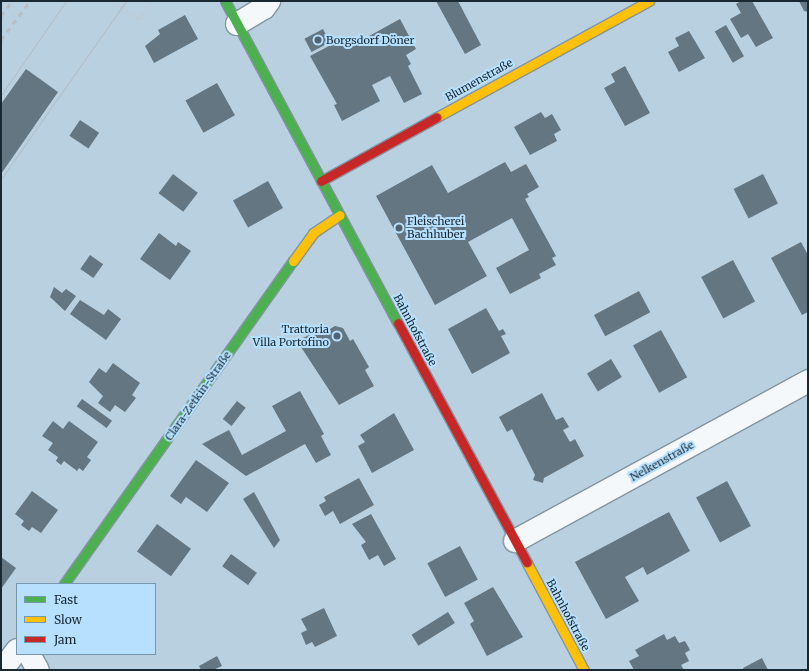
<!DOCTYPE html>
<html>
<head>
<meta charset="utf-8">
<style>
  body { margin:0 }
  #map { position:relative; width:809px; height:671px; overflow:hidden; background:#b9d0e0; font-family:Merriweather,serif }
  div>[style] { position:absolute }
  [style*='--x'] { left:calc(var(--x)*1px); top:calc(var(--y)*1px); width:calc(var(--w)*1px); rotate:calc(var(--a)*1deg) }
  .building>* { inset:0; background:#647682; transform-origin:0 0 }
  .path>* { height:2.5px; margin-top:-1.25px; transform-origin:0; background:repeating-linear-gradient(90deg,#c2c8cd 0 1px,transparent 0 4px) }
  .roads { filter:drop-shadow(1px 0 #8495a1) drop-shadow(-1px 0 #8495a1) drop-shadow(0 1px #8495a1) drop-shadow(0 -1px #8495a1) }
  .street>* { height:22px; margin:-11px; padding:0 11px; transform-origin:11px; border-radius:11px; background:#f4f8fa }
  .fast>* { height:9px; margin:-4.5px; padding:0 4.5px; transform-origin:4.5px; border-radius:4.5px; background:#4caf50 }
  .slow>* { height:9px; margin:-4.5px; padding:0 4.5px; transform-origin:4.5px; border-radius:4.5px; background:#ffc107 }
  .jam>* { height:9px; margin:-4.5px; padding:0 4.5px; transform-origin:4.5px; border-radius:4.5px; background:#c62828 }
  .tram>* { height:1px; margin:-0.5px; padding:0 0.5px; transform-origin:0.5px; border-radius:0.5px; background:#b8bec2 }
  .rail>* { height:3px; margin-top:-1.5px; transform-origin:0; background:repeating-linear-gradient(90deg,#b8bec2 0 5px,transparent 0 10px) }
  .path-bridge>* { height:2.5px; margin-top:-1.25px; transform-origin:0; background:repeating-linear-gradient(90deg,#c2c8cd 0 1px,transparent 0 4px) }
  .dots>* { width:11px; height:11px; translate:-50% -50%; box-sizing:border-box; border:2px solid #b6e0fd; border-radius:50% }
  span { translate:-50% -50%; white-space:nowrap; text-align:center; line-height:1.15; -webkit-text-stroke:4px #b6e0fd; paint-order:stroke }
  .poi-label { font-size:11px; color:#192934 }
  .left { translate:0 -50%; text-align:left }
  .right { translate:-100% -50%; text-align:right }
  .street-label { font-size:11px; color:#192934 }
  .frame { position:absolute; inset:0; border:2px solid #192934; pointer-events:none }
  .legend { position:absolute; left:16px; top:583px; width:140px; height:72px; box-sizing:border-box; background:#b6e0fd; border:1px solid #7797ad; margin:0; padding:5px 7px; list-style:none; font-size:12px; color:#192934 }
  .legend li { display:flex; align-items:center; gap:8px; height:20px }
  .legend b { width:20px; border:1px solid #7797ad }
</style>
</head>
<body>
<div id="map">
  <div class="building">
    <i style="clip-path:polygon(436px 1px,458px 1px,481px 45px,465px 54px)"></i>
    <i style="clip-path:polygon(741px 1px,752px 1px,773px 38px,756px 47px,748px 34px,741px 38px,730px 19px,741px 13px,736px 4px)"></i>
    <i style="clip-path:polygon(799px 1px,808px 1px,808px 12px,804px 11px)"></i>
    <i style="clip-path:polygon(185px 15px,198px 39px,154px 63px,145px 46px,160px 34px,158px 30px)"></i>
    <i style="clip-path:polygon(400px 19px,416px 49px,406px 55px,411px 64px,408px 66px,422px 94px,404px 103px,390px 76px,372px 85px,380px 101px,342px 121px,334px 105px,337px 104px,310px 56px,346px 37px,351px 46px)"></i>
    <i style="left:726px;top:25px;width:36px;height:13px;rotate:60deg"></i>
    <i style="left:323px;top:29px;width:15px;height:21px;rotate:62deg"></i>
    <i style="clip-path:polygon(689px 31px,705px 58px,679px 72px,668px 52px,679px 46px,675px 38px)"></i>
    <i style="clip-path:polygon(625px 66px,650px 113px,625px 126px,604px 88px,615px 82px,611px 74px)"></i>
    <i style="clip-path:polygon(26px 69px,58px 92px,1px 174px,1px 104px)"></i>
    <i style="left:217px;top:83px;width:37px;height:36px;rotate:61deg"></i>
    <i style="clip-path:polygon(541px 112px,545px 118px,552px 114px,561px 130px,554px 134px,557px 141px,530px 155px,514px 127px)"></i>
    <i style="left:80px;top:120px;width:23px;height:19px;rotate:34deg"></i>
    <i style="clip-path:polygon(505px 162px,511px 172px,526px 164px,539px 187px,527px 194px,529px 197px,525px 199px,556px 256px,552px 258px,556px 265px,539px 274px,541px 278px,510px 294px,496px 268px,529px 250px,512px 218px,468px 242px,487px 276px,435px 305px,376px 196px,432px 165px,448px 193px)"></i>
    <i style="left:173px;top:174px;width:31px;height:24px;rotate:37deg"></i>
    <i style="left:763px;top:174px;width:33px;height:33px;rotate:63deg"></i>
    <i style="left:268px;top:181px;width:31px;height:40px;rotate:61deg"></i>
    <i style="clip-path:polygon(159px 233px,176px 246px,178px 242px,191px 251px,170px 280px,140px 259px)"></i>
    <i style="clip-path:polygon(801px 242px,808px 255px,808px 312px,802px 315px,771px 258px)"></i>
    <i style="left:90px;top:255px;width:16px;height:17px;rotate:35deg"></i>
    <i style="left:733px;top:260px;width:47px;height:36px;rotate:62deg"></i>
    <i style="clip-path:polygon(54px 287px,62px 293px,66px 289px,76px 296px,65px 311px,50px 297px)"></i>
    <i style="left:639px;top:291px;width:24px;height:51px;rotate:62deg"></i>
    <i style="clip-path:polygon(80px 300px,104px 315px,108px 309px,121px 319px,106px 340px,70px 314px)"></i>
    <i style="clip-path:polygon(486px 308px,499px 331px,503px 329px,506px 334px,501px 336px,510px 353px,472px 374px,448px 329px)"></i>
    <i style="clip-path:polygon(335px 326px,343px 328px,350px 341px,353px 339px,369px 367px,365px 370px,374px 386px,339px 405px,297px 341px,323px 328px,325px 332px)"></i>
    <i style="left:661px;top:330px;width:54px;height:32px;rotate:61deg"></i>
    <i style="left:611px;top:359px;width:21px;height:28px;rotate:59deg"></i>
    <i style="clip-path:polygon(113px 363px,140px 383px,132px 395px,136px 398px,125px 412px,115px 405px,110px 412px,98px 403px,103px 396px,89px 382px,99px 368px,106px 373px)"></i>
    <i style="clip-path:polygon(300px 391px,324px 434px,321px 436px,331px 455px,316px 463px,305px 444px,246px 476px,202px 444px,229px 430px,242px 455px,286px 431px,272px 406px)"></i>
    <i style="clip-path:polygon(542px 393px,556px 420px,563px 417px,569px 427px,563px 430px,570px 442px,575px 439px,584px 456px,544px 478px,543px 483px,533px 480px,535px 475px,512px 429px,507px 432px,499px 417px)"></i>
    <i style="left:82px;top:399px;width:37px;height:9px;rotate:36deg"></i>
    <i style="left:237px;top:401px;width:11px;height:23px;rotate:38deg"></i>
    <i style="clip-path:polygon(394px 413px,414px 450px,372px 473px,358px 446px,365px 442px,360px 435px)"></i>
    <i style="clip-path:polygon(53px 421px,63px 429px,69px 421px,98px 442px,87px 457px,91px 460px,83px 471px,79px 468px,77px 471px,64px 461px,61px 465px,56px 461px,58px 457px,48px 450px,53px 443px,42px 436px)"></i>
    <i style="clip-path:polygon(196px 460px,229px 483px,207px 512px,186px 497px,181px 504px,170px 496px)"></i>
    <i style="clip-path:polygon(359px 478px,374px 505px,340px 524px,333px 511px,325px 516px,319px 505px,326px 501px,324px 497px)"></i>
    <i style="left:727px;top:481px;width:51px;height:35px;rotate:62deg"></i>
    <i style="clip-path:polygon(32px 491px,58px 510px,41px 533px,32px 527px,29px 531px,21px 525px,24px 521px,15px 514px)"></i>
    <i style="clip-path:polygon(254px 492px,280px 540px,274px 548px,243px 499px)"></i>
    <i style="clip-path:polygon(669px 512px,690px 551px,647px 575px,643px 567px,625px 577px,639px 601px,606px 619px,575px 562px)"></i>
    <i style="clip-path:polygon(371px 514px,396px 559px,384px 566px,378px 555px,369px 560px,361px 545px,366px 542px,352px 524px)"></i>
    <i style="left:157px;top:524px;width:42px;height:34px;rotate:36deg"></i>
    <i style="left:460px;top:546px;width:38px;height:37px;rotate:62deg"></i>
    <i style="left:231px;top:554px;width:32px;height:15px;rotate:36deg"></i>
    <i style="clip-path:polygon(1px 557px,16px 568px,1px 589px)"></i>
    <i style="clip-path:polygon(493px 587px,523px 637px,487px 656px,470px 624px,474px 621px,464px 603px)"></i>
    <i style="clip-path:polygon(324px 608px,337px 636px,315px 647px,312px 642px,306px 645px,301px 633px,307px 630px,301px 619px)"></i>
    <i style="left:448px;top:612px;width:13px;height:43px;rotate:58deg"></i>
    <i style="clip-path:polygon(664px 634px,667px 640px,675px 636px,679px 643px,685px 641px,690px 650px,685px 653px,689px 661px,681px 665px,684px 670px,634px 670px,629px 661px,639px 656px,635px 650px)"></i>
    <i style="clip-path:polygon(217px 656px,222px 666px,213px 670px,201px 670px,199px 666px)"></i>
    <i style="clip-path:polygon(762px 658px,768px 670px,744px 670px,743px 668px)"></i>
  </div>
  <div class="path">
    <i style="--x:142;--y:14;--w:16;--a:-52"></i>
  </div>
  <div class="roads">
    <div class="street">
      <i style="--x:237;--y:24;--w:31;--a:-31"></i>
      <i style="--x:264;--y:8;--w:9;--a:-54"></i>
      <i style="--x:515;--y:541;--w:334;--a:-28.6"></i>
      <i style="--x:29;--y:654;--w:18;--a:61"></i>
      <i style="--x:2;--y:670;--w:25;--a:-53"></i>
    </div>
    <div class="fast">
      <i style="--x:225;--y:1;--w:366;--a:61.8"></i>
      <i style="--x:64;--y:584;--w:396;--a:-54.7"></i>
    </div>
    <div class="slow">
      <i style="--x:437;--y:117;--w:242;--a:-28.7"></i>
      <i style="--x:293;--y:261;--w:34;--a:-54"></i>
      <i style="--x:313;--y:233;--w:32;--a:-34"></i>
      <i style="--x:527;--y:563;--w:121;--a:62"></i>
    </div>
    <div class="jam">
      <i style="--x:321;--y:181;--w:132;--a:-28.9"></i>
      <i style="--x:398;--y:323;--w:272;--a:61.7"></i>
    </div>
  </div>
  <div class="tram">
    <i style="--x:1;--y:95;--w:114;--a:-55.3"></i>
    <i style="--x:1;--y:179;--w:218;--a:-54.9"></i>
  </div>
  <div class="rail">
    <i style="--x:1;--y:16;--w:19;--a:-54"></i>
    <i style="--x:1;--y:40;--w:49;--a:-53.4"></i>
  </div>
  <div class="path-bridge">
    <i style="--x:114;--y:1;--w:31;--a:36"></i>
    <i style="--x:139;--y:19;--w:6;--a:-59"></i>
  </div>
  <div class="dots">
    <i style="left:318px;top:40px;background:#516370"></i>
    <i style="left:399px;top:228px;background:#516370"></i>
    <i style="left:337px;top:336px;background:#516370"></i>
  </div>
  <div class="poi-label">
    <span class="left" style="left:326px;top:40px">Borgsdorf Döner</span>
    <span class="left" style="left:407px;top:228px">Fleischerei<br>Bachhuber</span>
    <span class="right" style="left:329px;top:336px">Trattoria<br>Villa Portofino</span>
  </div>
  <div class="street-label">
    <span style="left:479px;top:80px;rotate:-29deg">Blumenstraße</span>
    <span style="left:415px;top:330px;rotate:62deg">Bahnhofstraße</span>
    <span style="left:198px;top:396px;rotate:-55deg">Clara-Zetkin-Straße</span>
    <span style="left:662px;top:461px;rotate:-29deg">Nelkenstraße</span>
    <span style="left:568px;top:615px;rotate:62deg">Bahnhofstraße</span>
  </div>
  <div class="frame"></div>
  <ul class="legend">
  <li><b style="height:5px;background:#4caf50"></b>Fast</li>
  <li><b style="height:5px;background:#ffc107"></b>Slow</li>
  <li><b style="height:5px;background:#c62828"></b>Jam</li>
  </ul>
</div>
</body>
</html>
